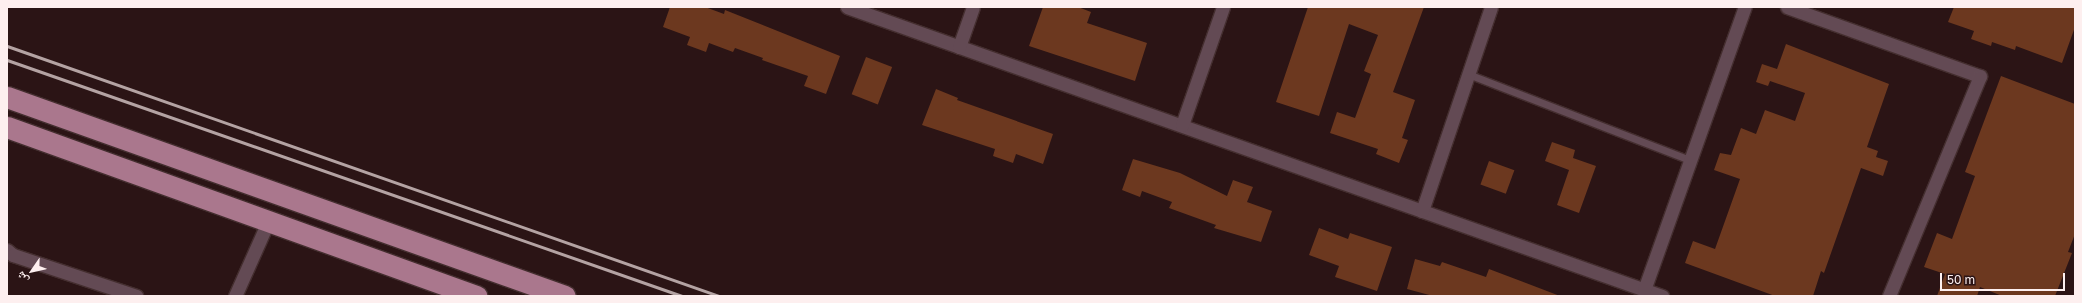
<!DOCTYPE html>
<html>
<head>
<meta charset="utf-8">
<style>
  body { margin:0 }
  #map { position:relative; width:2082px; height:303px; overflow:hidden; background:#2b1415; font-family:"Golos Text","Noto Naskh Arabic",sans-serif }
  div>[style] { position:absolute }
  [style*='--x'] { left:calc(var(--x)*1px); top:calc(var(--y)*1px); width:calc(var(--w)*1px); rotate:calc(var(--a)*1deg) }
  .building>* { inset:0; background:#6c381f; transform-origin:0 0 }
  .roads { filter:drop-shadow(1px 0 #442e2f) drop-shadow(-1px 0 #442e2f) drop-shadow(0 1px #442e2f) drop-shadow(0 -1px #442e2f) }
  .service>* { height:7px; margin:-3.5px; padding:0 3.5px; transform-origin:3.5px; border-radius:3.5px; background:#634a54 }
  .minor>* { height:13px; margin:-6.5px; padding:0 6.5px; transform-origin:6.5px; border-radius:6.5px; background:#634a54 }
  .primary>* { height:21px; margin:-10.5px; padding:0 10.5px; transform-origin:10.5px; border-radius:10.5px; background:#aa778d }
  .rail>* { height:3px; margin:-1.5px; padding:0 1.5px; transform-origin:1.5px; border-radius:1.5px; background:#b4a3a3 }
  span { translate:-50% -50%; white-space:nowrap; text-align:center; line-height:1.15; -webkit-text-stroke:3.5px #2b1415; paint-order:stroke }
  .frame { position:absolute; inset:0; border:8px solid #fdefef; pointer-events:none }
  .north { position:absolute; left:12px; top:251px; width:40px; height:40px; -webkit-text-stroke:3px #2b1415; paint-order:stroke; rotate:236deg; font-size:11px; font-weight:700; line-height:16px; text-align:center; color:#fdefef }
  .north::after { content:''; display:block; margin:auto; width:14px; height:18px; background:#fdefef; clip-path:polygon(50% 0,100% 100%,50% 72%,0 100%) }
  .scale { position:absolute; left:1940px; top:273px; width:125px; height:18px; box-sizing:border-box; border:2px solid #fdefef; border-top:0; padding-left:5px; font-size:12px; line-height:14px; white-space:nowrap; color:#fdefef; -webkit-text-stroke:3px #2b1415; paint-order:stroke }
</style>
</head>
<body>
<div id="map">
  <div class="building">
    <i style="clip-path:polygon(670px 7px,705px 7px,724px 14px,725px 10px,840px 56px,826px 94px,804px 86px,808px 76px,762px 60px,763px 58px,735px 48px,733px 52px,709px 43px,706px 52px,687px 45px,690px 37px,663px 27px)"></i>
    <i style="clip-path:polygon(1043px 7px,1078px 7px,1091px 12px,1087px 23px,1147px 43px,1135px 81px,1029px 46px)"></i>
    <i style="clip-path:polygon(1308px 7px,1424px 7px,1393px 92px,1415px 100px,1402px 138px,1408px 140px,1399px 163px,1376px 154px,1378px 149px,1330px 133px,1337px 112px,1355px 118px,1371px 74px,1364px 71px,1378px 35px,1349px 24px,1319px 116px,1276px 102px)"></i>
    <i style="clip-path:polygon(1954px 7px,2075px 7px,2075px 27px,2062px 63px,2016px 46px,2015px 50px,1992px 42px,1991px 46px,1971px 39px,1974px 31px,1948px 22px)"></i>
    <i style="clip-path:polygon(1786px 44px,1889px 84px,1867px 147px,1878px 151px,1876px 157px,1888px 161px,1883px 176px,1861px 168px,1824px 273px,1821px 271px,1813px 296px,1775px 296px,1685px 263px,1693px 241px,1715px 249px,1740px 179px,1714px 170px,1720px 153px,1731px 155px,1741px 128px,1756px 134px,1765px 110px,1795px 121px,1805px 93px,1770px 81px,1768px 86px,1756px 82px,1762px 64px,1777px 69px)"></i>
    <i style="left:866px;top:57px;width:28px;height:40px;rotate:21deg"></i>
    <i style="clip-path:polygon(2001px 76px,2075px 104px,2075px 234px,2068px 252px,2072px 253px,2055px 296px,2002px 296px,1980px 287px,1977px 296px,1937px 296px,1945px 274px,1924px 267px,1937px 233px,1952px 239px,1975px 176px,1965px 172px)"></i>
    <i style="clip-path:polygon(936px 89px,958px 98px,957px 100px,1053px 134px,1043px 164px,1016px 154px,1013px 163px,993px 156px,995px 149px,922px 125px)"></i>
    <i style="clip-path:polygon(1552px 142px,1575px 150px,1573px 158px,1596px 166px,1579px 213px,1557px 205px,1569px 170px,1545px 161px)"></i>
    <i style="clip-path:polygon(1133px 159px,1180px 173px,1227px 196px,1233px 180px,1253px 187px,1247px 202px,1272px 211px,1261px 242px,1214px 228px,1216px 225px,1169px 208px,1172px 202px,1142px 191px,1140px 197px,1122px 190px)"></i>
    <i style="left:1489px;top:161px;width:27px;height:25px;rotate:20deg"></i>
    <i style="clip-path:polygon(1319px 228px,1348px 239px,1350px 233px,1392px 247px,1377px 291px,1335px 277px,1339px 266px,1309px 255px)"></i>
    <i style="clip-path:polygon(1415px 259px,1440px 266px,1442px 262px,1486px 277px,1489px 269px,1560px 296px,1433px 296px,1407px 289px)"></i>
  </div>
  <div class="roads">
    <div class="service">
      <i style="--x:1468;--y:74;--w:238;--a:21.2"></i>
    </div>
    <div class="minor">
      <i style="--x:847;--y:7;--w:865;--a:19.52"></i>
      <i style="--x:1787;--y:7;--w:205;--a:19.7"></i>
      <i style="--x:1980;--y:76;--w:238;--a:112.5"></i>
      <i style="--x:959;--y:47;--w:42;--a:-70.7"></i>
      <i style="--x:1182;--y:125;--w:125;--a:-70.8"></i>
      <i style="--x:1422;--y:211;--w:215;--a:-71.3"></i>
      <i style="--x:7;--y:250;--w:8;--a:40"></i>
      <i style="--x:13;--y:255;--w:130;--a:18.4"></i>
      <i style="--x:1644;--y:290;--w:300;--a:-70.4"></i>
      <i style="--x:235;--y:296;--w:81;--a:-66"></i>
    </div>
    <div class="primary">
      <i style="--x:7;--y:97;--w:592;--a:19.63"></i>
      <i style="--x:7;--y:127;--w:499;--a:19.8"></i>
    </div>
  </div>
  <div class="rail">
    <i style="--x:7;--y:46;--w:755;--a:19.35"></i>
    <i style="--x:7;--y:60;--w:715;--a:19.27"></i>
  </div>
  <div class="frame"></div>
  <div class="north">ش</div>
  <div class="scale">50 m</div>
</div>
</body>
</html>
